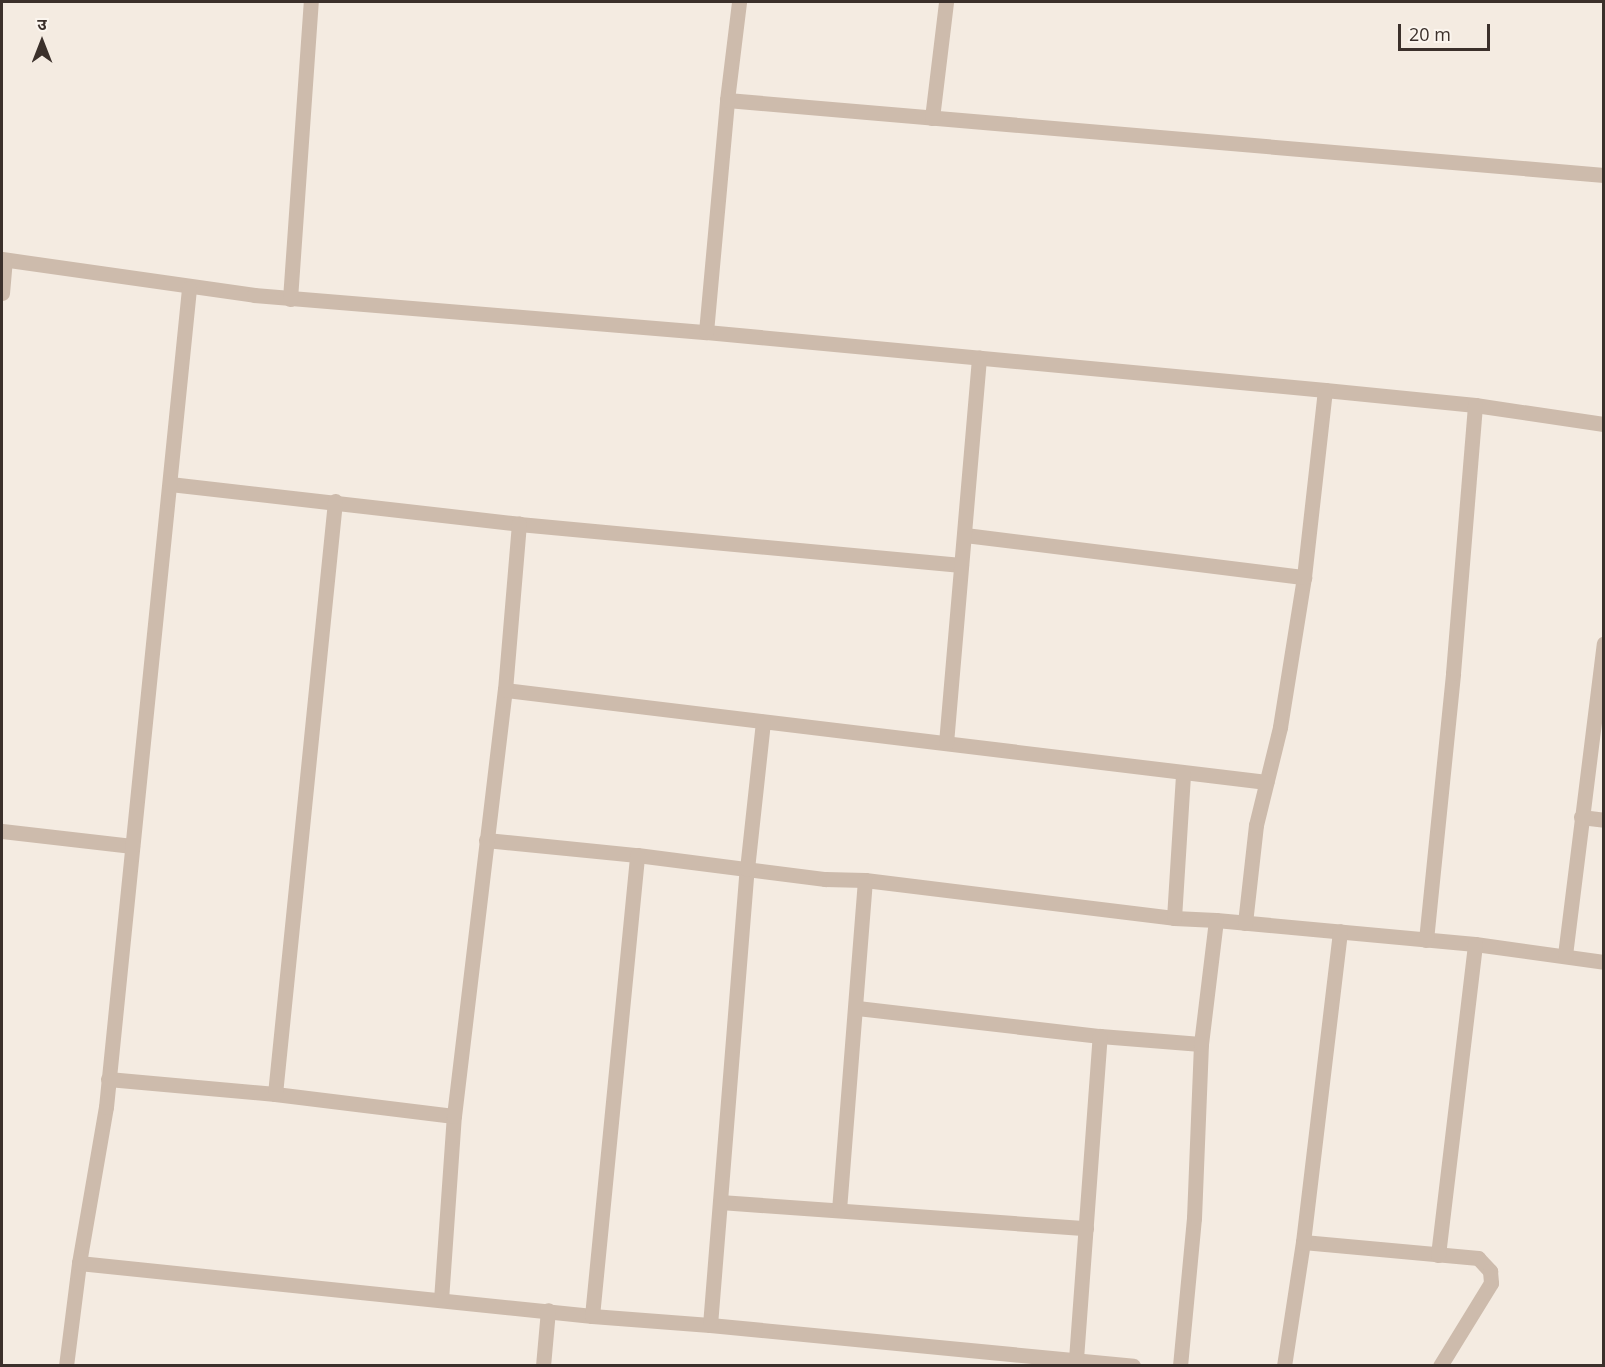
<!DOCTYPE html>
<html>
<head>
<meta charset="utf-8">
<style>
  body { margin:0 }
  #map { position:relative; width:1605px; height:1367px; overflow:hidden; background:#f4ebe1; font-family:"Open Sans","Noto Sans Devanagari",sans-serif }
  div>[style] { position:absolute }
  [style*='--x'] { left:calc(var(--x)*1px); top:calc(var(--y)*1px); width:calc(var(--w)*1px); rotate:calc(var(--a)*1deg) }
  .minor>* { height:15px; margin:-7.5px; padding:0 7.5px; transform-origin:7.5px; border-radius:7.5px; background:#cdbbac }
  span { translate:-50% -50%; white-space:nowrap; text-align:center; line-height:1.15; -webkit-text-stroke:4.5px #fbf5ee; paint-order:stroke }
  .frame { position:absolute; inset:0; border:3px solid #3b302b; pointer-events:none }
  .north { position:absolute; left:12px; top:12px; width:60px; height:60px; -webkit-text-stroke:4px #fbf5ee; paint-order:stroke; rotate:0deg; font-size:16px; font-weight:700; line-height:24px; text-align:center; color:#3b302b }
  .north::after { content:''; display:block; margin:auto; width:21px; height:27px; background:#3b302b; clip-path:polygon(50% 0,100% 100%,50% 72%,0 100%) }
  .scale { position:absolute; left:1398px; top:24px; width:92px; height:27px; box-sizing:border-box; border:3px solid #3b302b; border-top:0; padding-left:8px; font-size:18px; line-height:21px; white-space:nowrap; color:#3b302b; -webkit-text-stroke:4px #fbf5ee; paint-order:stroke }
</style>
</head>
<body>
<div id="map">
  <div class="minor">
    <i style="--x:727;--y:100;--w:880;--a:4.89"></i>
    <i style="--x:932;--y:118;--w:117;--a:-83.1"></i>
    <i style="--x:2;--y:259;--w:255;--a:8.1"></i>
    <i style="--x:254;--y:295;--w:454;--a:4.7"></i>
    <i style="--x:706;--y:332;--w:622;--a:5.35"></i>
    <i style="--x:1325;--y:390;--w:151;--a:5.7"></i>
    <i style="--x:1475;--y:405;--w:130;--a:8.4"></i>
    <i style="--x:2;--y:293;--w:33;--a:-85"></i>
    <i style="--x:290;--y:299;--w:298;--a:-86"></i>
    <i style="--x:706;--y:332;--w:233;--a:-84.8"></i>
    <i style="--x:727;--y:100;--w:99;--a:-83"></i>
    <i style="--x:170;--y:484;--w:351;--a:6.5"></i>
    <i style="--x:519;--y:524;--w:444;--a:5.3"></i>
    <i style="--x:965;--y:535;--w:342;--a:7.1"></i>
    <i style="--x:505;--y:690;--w:767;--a:6.89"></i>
    <i style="--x:946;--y:743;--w:387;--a:-85.1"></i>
    <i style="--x:1581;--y:817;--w:23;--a:7"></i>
    <i style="--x:2;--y:831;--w:131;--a:6.6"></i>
    <i style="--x:486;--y:840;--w:152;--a:5.7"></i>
    <i style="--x:637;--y:855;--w:190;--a:7.3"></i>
    <i style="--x:825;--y:879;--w:40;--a:1.4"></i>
    <i style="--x:865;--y:880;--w:311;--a:7"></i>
    <i style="--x:1174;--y:918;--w:42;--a:2.7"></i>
    <i style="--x:1216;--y:920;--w:260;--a:5.3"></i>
    <i style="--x:1475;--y:944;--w:130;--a:7.9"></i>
    <i style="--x:1174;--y:918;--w:145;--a:-86.4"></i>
    <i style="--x:1245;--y:923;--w:99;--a:-83.6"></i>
    <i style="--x:1256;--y:825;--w:101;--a:-76.2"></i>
    <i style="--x:1280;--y:727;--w:152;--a:-80.9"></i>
    <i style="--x:1304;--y:577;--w:188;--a:-83.6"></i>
    <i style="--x:1426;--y:940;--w:268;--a:-84.2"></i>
    <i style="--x:1453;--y:673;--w:269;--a:-85.3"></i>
    <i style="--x:1565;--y:955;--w:314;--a:-82.9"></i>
    <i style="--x:857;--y:1008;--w:245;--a:6.6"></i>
    <i style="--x:1100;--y:1036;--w:101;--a:4.5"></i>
    <i style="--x:108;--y:1079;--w:168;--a:5.1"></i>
    <i style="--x:275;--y:1094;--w:180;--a:7"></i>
    <i style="--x:275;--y:1094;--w:596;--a:-84.22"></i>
    <i style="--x:720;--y:1202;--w:367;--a:4.1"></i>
    <i style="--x:839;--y:1210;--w:331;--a:-85.5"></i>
    <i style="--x:1303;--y:1242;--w:176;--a:5.2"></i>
    <i style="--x:1478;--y:1258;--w:18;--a:47"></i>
    <i style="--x:1490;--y:1271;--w:12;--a:85"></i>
    <i style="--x:1491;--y:1283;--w:97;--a:121.6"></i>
    <i style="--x:1438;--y:1255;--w:313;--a:-83.2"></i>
    <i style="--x:79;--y:1263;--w:516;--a:5.9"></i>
    <i style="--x:592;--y:1316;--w:118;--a:4.4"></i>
    <i style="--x:710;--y:1325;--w:425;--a:5.5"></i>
    <i style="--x:441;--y:1300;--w:184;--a:-86"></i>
    <i style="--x:454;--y:1116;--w:429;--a:-83.2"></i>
    <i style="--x:505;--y:690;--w:167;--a:-85.2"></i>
    <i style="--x:592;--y:1316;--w:463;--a:-84.4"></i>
    <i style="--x:710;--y:1325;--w:457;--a:-85.4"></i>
    <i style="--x:747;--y:869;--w:148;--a:-83.8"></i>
    <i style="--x:1076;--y:1359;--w:324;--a:-85.8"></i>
    <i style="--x:66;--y:1366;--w:104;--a:-82.8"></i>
    <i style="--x:79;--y:1263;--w:158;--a:-80.2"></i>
    <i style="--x:106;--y:1107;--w:823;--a:-84.21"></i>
    <i style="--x:543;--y:1366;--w:56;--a:-84.9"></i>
    <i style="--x:1180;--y:1366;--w:149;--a:-84.6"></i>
    <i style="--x:1194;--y:1218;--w:174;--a:-87.7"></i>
    <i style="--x:1201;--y:1044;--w:125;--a:-83.1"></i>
    <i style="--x:1284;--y:1366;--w:125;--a:-81.3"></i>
    <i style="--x:1303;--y:1242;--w:313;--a:-83.2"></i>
  </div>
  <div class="frame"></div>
  <div class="north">उ</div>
  <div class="scale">20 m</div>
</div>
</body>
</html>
